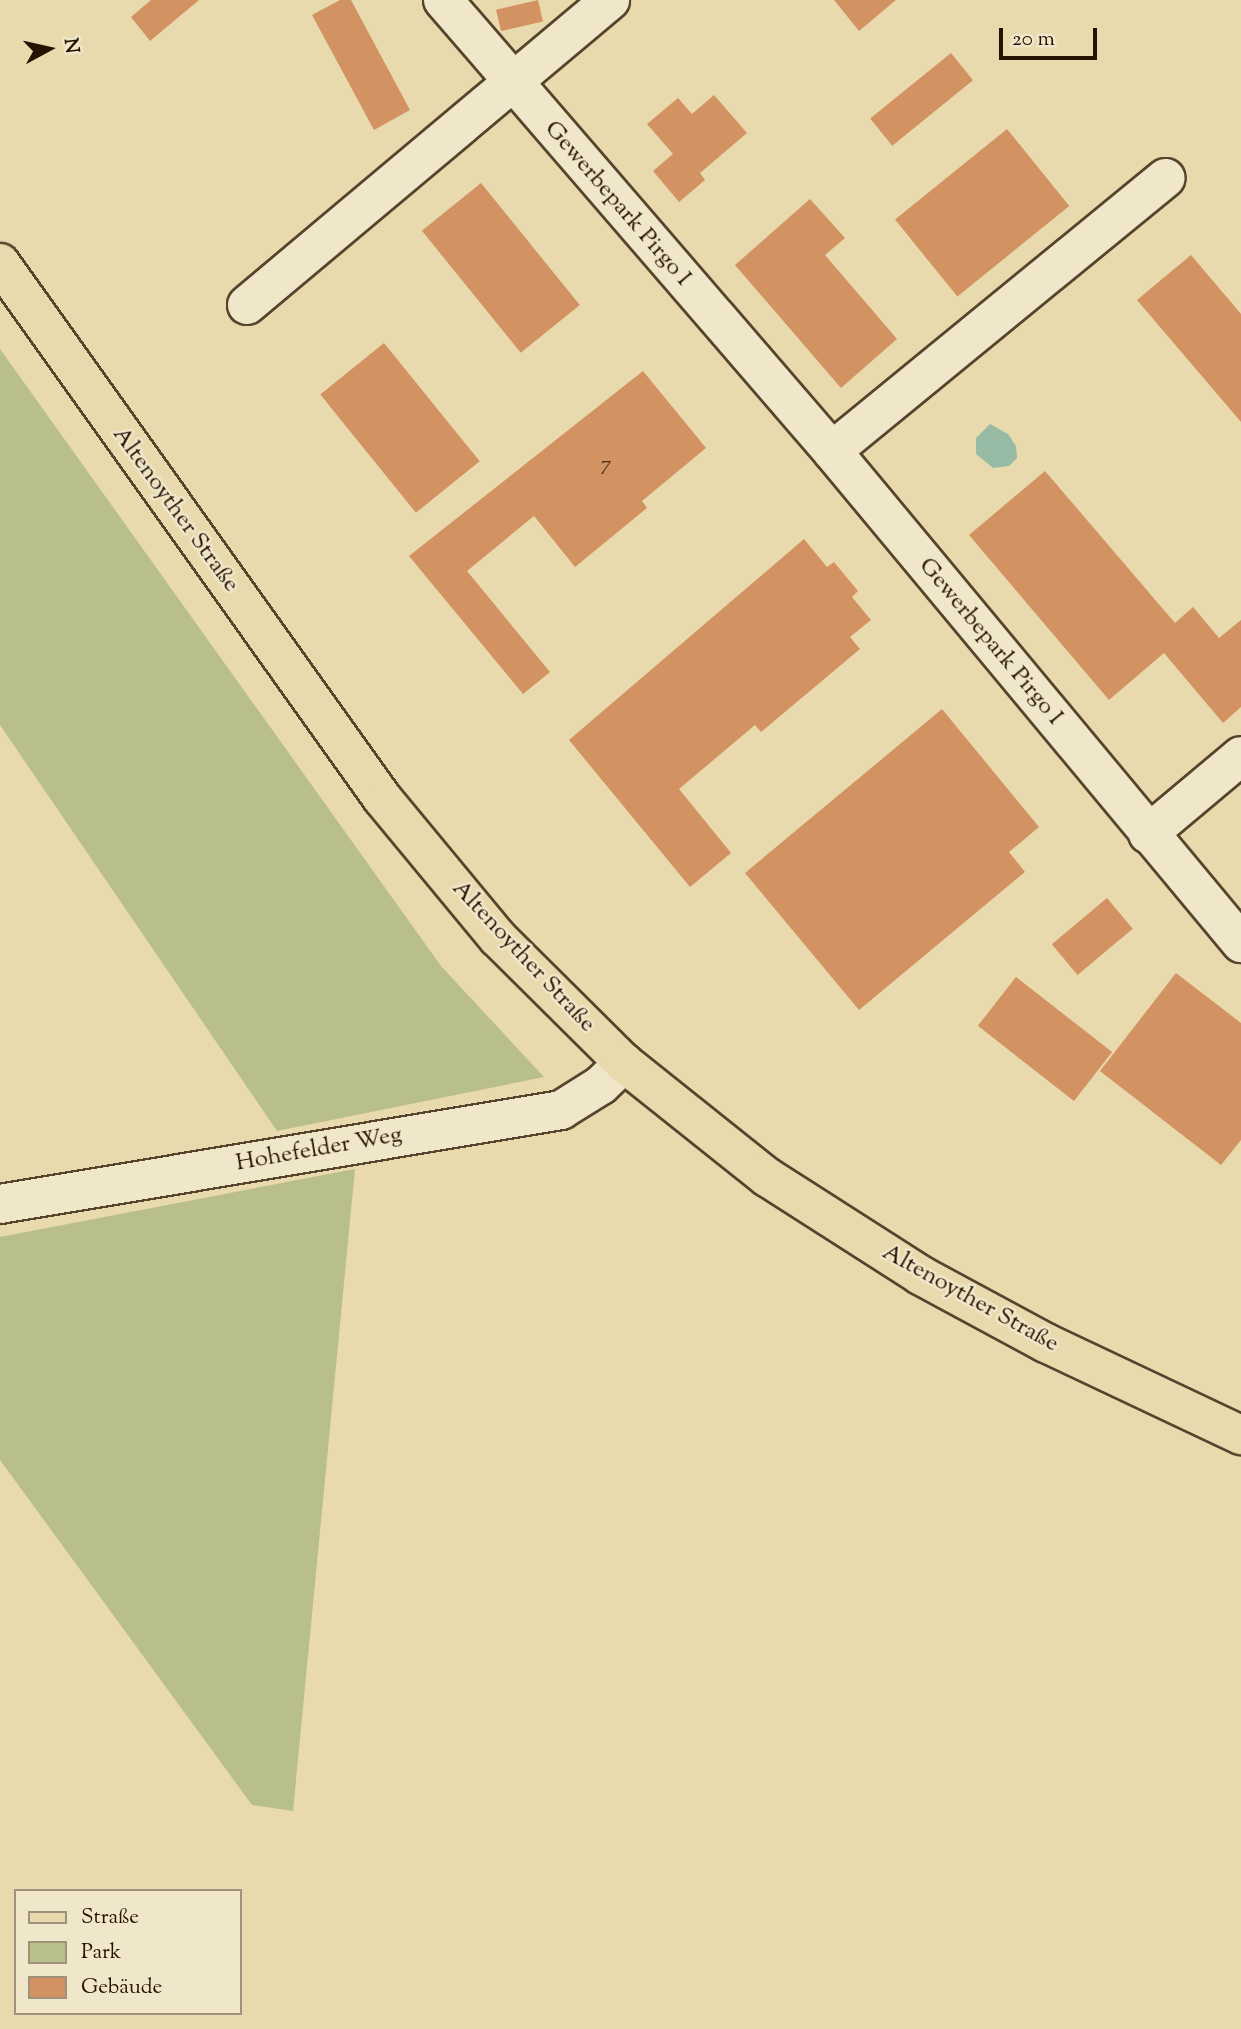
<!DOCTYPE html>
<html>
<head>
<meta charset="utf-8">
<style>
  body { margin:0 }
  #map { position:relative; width:1241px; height:2029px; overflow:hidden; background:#e8daad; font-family:"Sorts Mill Goudy",serif }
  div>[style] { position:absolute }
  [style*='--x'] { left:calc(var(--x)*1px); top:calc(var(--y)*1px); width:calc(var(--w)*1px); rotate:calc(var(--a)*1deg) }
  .green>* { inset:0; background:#b8bf89 }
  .water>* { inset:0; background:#98bba5 }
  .building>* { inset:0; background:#d29262; transform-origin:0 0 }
  .roads { filter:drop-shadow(2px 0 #56442c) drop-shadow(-2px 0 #56442c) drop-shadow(0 2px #56442c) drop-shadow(0 -2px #56442c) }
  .minor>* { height:38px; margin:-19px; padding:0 19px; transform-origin:19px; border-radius:19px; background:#f0e7ca }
  .major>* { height:38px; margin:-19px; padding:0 19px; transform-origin:19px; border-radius:19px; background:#e8daad }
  span { translate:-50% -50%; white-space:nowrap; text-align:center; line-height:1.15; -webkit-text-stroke:5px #f0e7ca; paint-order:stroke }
  .number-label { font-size:21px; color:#513219 }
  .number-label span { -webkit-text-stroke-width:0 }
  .street-label { font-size:24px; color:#261201 }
  .legend { position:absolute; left:14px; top:1889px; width:228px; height:126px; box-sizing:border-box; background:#f0e7ca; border:2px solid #9f927a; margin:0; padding:9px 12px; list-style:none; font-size:21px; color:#261201 }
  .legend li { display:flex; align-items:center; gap:14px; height:35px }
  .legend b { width:35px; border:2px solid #9f927a }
  .north { position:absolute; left:14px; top:14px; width:70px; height:70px; -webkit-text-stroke:5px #f0e7ca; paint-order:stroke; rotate:82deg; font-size:19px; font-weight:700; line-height:28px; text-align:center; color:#261201 }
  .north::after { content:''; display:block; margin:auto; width:24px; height:32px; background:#261201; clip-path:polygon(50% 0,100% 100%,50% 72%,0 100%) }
  .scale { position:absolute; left:999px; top:28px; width:98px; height:32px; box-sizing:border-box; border:4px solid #261201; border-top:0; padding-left:9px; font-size:21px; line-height:24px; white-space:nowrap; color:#261201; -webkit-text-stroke:5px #f0e7ca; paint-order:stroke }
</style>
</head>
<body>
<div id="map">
  <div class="green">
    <i style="clip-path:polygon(0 349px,441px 966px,544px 1077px,277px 1131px,0 725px)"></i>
    <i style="clip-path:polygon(355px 1169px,293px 1811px,252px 1805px,0 1460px,0 1237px)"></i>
  </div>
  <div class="water">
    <i style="clip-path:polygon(990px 424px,1008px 434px,1016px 446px,1017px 458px,1009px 466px,993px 468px,976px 454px,976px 438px)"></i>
  </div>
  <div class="building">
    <i style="clip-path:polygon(151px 0,199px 0,150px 41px,131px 17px)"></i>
    <i style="clip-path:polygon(340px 0,351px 0,410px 110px,374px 130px,312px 15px)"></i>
    <i style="left:538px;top:0;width:22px;height:43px;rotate:77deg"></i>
    <i style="clip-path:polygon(834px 0,896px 0,859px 31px)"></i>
    <i style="left:951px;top:53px;width:35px;height:104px;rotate:51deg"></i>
    <i style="clip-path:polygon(714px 95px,747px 133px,700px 173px,705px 180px,679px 202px,653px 171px,673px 154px,647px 124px,678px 98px,692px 114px)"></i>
    <i style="left:1007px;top:129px;width:99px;height:144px;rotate:51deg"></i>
    <i style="left:481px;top:183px;width:157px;height:76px;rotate:51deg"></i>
    <i style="clip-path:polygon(810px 199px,845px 238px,825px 255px,897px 339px,841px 388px,735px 265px)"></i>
    <i style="clip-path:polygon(1191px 255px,1241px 314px,1241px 422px,1137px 300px)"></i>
    <i style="left:384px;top:343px;width:152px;height:82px;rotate:51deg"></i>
    <i style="clip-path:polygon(643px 371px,706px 448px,642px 501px,647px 508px,575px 567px,534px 516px,467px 571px,550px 672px,523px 694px,409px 556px)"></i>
    <i style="clip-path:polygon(1045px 471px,1175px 623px,1193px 607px,1219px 638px,1241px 620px,1241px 707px,1223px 723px,1164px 653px,1109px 700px,969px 535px)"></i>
    <i style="clip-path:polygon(804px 539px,827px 567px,834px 562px,858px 591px,852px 597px,871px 620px,850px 637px,860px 649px,761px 732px,755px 725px,679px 789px,731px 853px,690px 887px,569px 740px)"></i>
    <i style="clip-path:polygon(942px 709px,1039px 827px,1009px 852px,1025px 872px,859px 1010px,745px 873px)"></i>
    <i style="left:1107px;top:898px;width:40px;height:72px;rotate:50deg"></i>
    <i style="clip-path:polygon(1176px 973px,1241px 1023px,1241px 1140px,1221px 1165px,1100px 1071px)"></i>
    <i style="left:1016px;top:977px;width:122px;height:62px;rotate:38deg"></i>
  </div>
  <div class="roads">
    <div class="minor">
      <i style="--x:443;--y:0;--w:596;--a:49.22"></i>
      <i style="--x:832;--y:451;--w:640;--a:50.26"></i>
      <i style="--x:247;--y:305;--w:474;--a:-40"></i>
      <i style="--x:832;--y:451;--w:431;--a:-39.3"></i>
      <i style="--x:1148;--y:834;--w:121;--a:-40"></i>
      <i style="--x:0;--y:1204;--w:569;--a:-9.51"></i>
      <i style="--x:561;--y:1110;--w:47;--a:-32"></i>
      <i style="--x:601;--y:1085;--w:32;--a:-44"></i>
    </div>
    <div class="major">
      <i style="--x:0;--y:263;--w:657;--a:54.47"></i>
      <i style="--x:382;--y:798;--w:182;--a:50.4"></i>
      <i style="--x:498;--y:938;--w:177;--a:44.8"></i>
      <i style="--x:624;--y:1063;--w:183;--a:38.6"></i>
      <i style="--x:767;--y:1177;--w:182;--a:32.6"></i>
      <i style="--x:920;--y:1275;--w:143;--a:28.4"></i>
      <i style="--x:1046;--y:1343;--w:216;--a:25.3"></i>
    </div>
  </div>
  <div class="number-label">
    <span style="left:606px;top:465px">7</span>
  </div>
  <div class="street-label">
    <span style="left:617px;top:204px;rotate:49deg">Gewerbepark Pirgo I</span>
    <span style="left:175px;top:510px;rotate:54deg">Altenoyther Straße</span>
    <span style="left:990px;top:642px;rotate:50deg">Gewerbepark Pirgo I</span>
    <span style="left:523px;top:957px;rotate:47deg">Altenoyther Straße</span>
    <span style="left:319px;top:1150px;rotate:-10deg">Hohefelder Weg</span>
    <span style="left:970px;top:1299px;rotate:29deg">Altenoyther Straße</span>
  </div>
  <ul class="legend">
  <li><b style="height:9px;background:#e8daad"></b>Straße</li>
  <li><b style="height:19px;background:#b8bf89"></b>Park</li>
  <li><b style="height:19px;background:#d29262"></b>Gebäude</li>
  </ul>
  <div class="north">N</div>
  <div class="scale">20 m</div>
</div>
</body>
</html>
